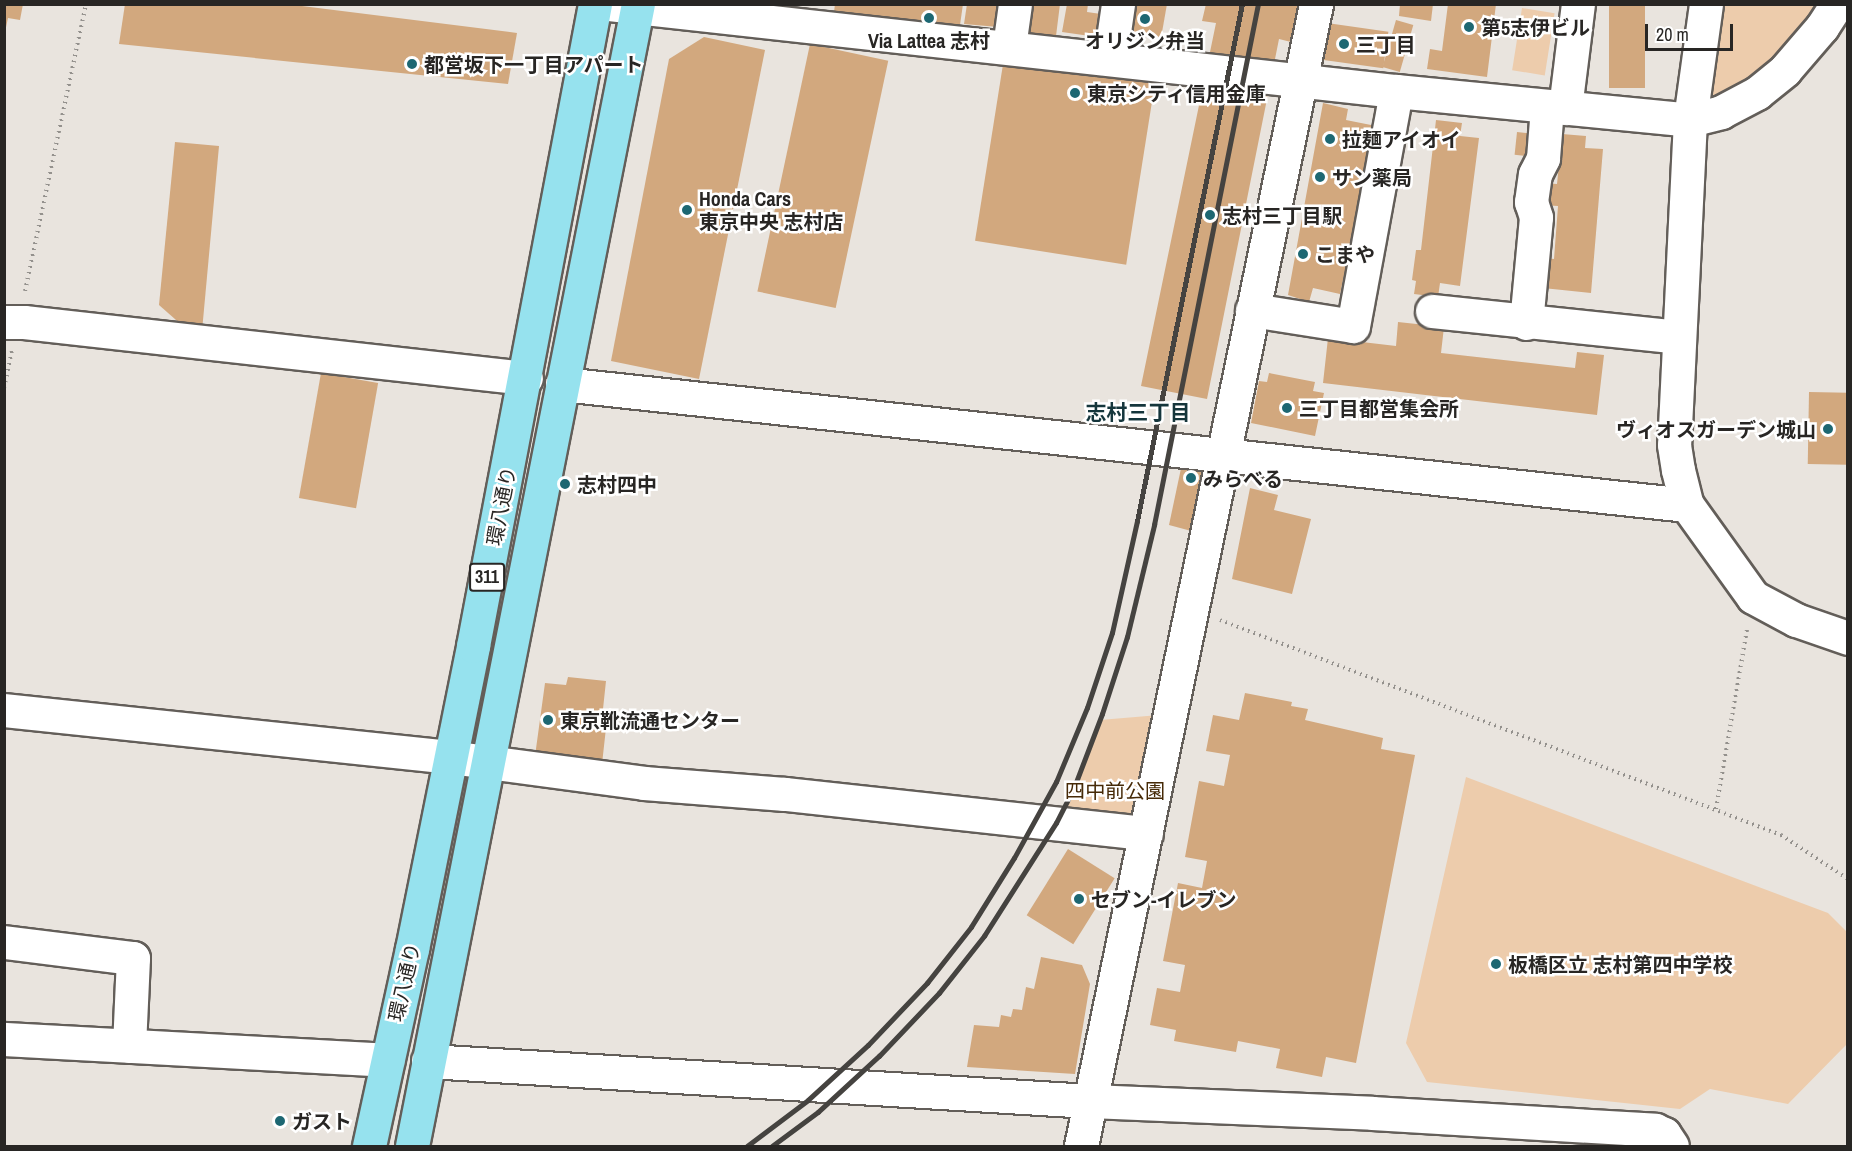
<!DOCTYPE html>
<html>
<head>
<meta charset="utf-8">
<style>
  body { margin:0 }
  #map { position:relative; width:1852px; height:1151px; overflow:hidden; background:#e9e4de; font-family:"Archivo Narrow","Noto Sans JP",sans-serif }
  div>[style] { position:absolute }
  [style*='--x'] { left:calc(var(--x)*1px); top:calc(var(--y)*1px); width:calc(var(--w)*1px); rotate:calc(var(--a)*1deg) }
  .green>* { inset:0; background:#edccac; transform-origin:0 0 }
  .building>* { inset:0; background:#d2a87e; transform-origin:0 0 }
  .path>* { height:4px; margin-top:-2px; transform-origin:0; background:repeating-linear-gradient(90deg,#94918d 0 1.5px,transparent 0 6px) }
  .roads { filter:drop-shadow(2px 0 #635e59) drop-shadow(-2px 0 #635e59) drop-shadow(0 2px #635e59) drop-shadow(0 -2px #635e59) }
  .minor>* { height:33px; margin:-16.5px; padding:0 16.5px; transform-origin:16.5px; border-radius:16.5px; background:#fff }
  .major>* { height:33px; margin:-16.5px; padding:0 16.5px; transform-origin:16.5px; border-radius:16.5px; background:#96e2ee }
  .rail>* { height:4.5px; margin:-2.25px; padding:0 2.25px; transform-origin:2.25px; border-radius:2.25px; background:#454340 }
  .dots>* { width:16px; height:16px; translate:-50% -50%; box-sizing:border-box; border:3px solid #fff; border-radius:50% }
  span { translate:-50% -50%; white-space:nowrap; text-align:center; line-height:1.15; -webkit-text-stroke:5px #fff; paint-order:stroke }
  .shield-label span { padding:2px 4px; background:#fff; border:2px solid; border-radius:4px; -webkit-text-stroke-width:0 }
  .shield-label { font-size:18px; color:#282624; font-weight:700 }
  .poi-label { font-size:20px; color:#282624; font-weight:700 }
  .left { translate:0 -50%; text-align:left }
  .right { translate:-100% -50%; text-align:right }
  .street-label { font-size:20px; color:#282624 }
  .park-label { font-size:20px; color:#462a07 }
  .neighbourhood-label { font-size:21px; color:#15363c; font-weight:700 }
  .frame { position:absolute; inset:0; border:6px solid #282624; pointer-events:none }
  .scale { position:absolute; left:1645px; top:24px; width:88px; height:27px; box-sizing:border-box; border:3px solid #282624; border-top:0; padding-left:8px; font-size:18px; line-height:21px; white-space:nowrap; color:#282624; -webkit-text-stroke:4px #fff; paint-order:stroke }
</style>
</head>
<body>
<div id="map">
  <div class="green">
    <i style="clip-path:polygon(1720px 5px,1822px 5px,1756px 79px,1715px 104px,1706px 95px)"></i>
    <i style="left:1522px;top:8px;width:33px;height:63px;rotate:9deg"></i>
    <i style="clip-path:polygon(1171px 714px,1146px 833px,1056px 823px,1073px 790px,1100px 720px)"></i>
    <i style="clip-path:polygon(1466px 777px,1828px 913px,1847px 932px,1847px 1044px,1788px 1104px,1710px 1089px,1680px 1109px,1427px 1082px,1406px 1043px)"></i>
  </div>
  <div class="building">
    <i style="clip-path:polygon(5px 4px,23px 4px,20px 20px,8px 18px,5px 32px)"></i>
    <i style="clip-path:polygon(125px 4px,286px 4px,517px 33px,508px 84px,119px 44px)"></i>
    <i style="clip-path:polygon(835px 4px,963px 4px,960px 25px,834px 12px)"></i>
    <i style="clip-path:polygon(967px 4px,1002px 4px,998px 27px,964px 24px)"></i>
    <i style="clip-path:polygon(1024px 4px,1060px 4px,1056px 36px,1028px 33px,1021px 25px)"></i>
    <i style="clip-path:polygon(1067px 4px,1088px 4px,1087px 12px,1101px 14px,1097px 37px,1062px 32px)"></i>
    <i style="clip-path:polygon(1128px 4px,1167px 4px,1161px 38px,1123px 34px)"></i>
    <i style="clip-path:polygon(1206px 4px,1302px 4px,1295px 43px,1279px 39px,1207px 399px,1141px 386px,1216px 23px,1202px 21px)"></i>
    <i style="clip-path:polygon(1400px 4px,1433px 4px,1431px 21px,1399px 16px)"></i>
    <i style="clip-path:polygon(1448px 4px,1496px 4px,1487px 77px,1427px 69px,1430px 49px,1442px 51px)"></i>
    <i style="left:1609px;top:4px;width:36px;height:84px"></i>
    <i style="left:1396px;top:20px;width:18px;height:49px;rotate:16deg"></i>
    <i style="left:1327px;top:23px;width:62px;height:37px;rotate:8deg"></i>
    <i style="clip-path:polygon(704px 37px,765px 50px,699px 379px,611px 361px,669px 59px)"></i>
    <i style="left:810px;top:44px;width:80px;height:253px;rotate:12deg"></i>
    <i style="left:1004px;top:58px;width:153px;height:185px;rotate:9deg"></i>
    <i style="clip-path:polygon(1323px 103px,1348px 109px,1346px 120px,1376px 126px,1340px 294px,1313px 288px,1309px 302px,1288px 295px)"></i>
    <i style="clip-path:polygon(1436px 120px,1462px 123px,1460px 136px,1479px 138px,1460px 286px,1440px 283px,1438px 297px,1414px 294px,1416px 281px,1412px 280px,1416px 250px,1421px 250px)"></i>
    <i style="left:1517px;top:132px;width:18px;height:23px;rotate:6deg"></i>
    <i style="clip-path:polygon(1562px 134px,1586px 136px,1585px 148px,1603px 149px,1591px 293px,1543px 288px,1546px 258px,1554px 259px,1558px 206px,1541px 205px,1543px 183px,1557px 184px)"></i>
    <i style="clip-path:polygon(175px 142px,219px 146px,201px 342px,159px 305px)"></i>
    <i style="clip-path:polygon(1398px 322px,1444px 327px,1441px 353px,1575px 368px,1577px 352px,1604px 355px,1597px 415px,1323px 383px,1328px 338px,1396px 346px)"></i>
    <i style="left:321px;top:373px;width:58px;height:127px;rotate:10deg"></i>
    <i style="clip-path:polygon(1269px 373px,1315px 382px,1313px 391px,1324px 393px,1315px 436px,1251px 423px,1259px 381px,1267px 382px)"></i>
    <i style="left:1809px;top:392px;width:39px;height:72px;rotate:1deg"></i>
    <i style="clip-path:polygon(1183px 459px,1196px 462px,1210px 477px,1195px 532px,1169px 525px)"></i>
    <i style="clip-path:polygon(1250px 488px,1278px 495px,1274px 510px,1311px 519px,1292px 594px,1232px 579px)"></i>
    <i style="clip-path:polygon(568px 677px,606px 681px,603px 709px,608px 710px,602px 764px,535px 756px,545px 683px,566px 685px)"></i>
    <i style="clip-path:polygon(1245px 693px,1292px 702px,1291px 706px,1308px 709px,1305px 720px,1383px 738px,1381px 749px,1415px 755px,1356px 1063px,1326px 1057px,1322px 1077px,1276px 1068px,1280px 1049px,1238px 1041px,1236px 1052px,1174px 1041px,1176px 1030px,1150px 1025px,1157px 988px,1180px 992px,1185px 965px,1163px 961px,1178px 883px,1202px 888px,1207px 861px,1185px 857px,1199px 781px,1224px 786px,1230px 755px,1206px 751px,1213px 715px,1239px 720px)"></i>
    <i style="left:1068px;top:849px;width:55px;height:78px;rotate:32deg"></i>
    <i style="clip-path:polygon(1041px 957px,1082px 965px,1090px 984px,1075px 1074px,967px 1067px,974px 1025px,999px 1027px,1001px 1015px,1011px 1017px,1013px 1009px,1022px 1010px,1026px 987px,1034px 989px)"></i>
  </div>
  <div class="path">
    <i style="--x:25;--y:291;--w:293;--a:-78"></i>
    <i style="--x:4;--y:388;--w:38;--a:-78"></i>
    <i style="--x:1220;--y:620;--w:601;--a:20.97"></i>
    <i style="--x:1781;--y:835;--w:80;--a:33.3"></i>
    <i style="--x:1716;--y:809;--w:183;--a:-80.2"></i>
  </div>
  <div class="roads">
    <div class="minor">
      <i style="--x:609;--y:4;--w:792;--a:6.31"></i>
      <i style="--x:1396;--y:91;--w:295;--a:5.6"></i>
      <i style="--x:1690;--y:120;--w:32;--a:-14"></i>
      <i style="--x:1721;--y:112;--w:41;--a:-27.8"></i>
      <i style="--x:1757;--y:93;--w:36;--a:-39"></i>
      <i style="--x:1785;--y:70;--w:57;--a:-49.3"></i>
      <i style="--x:1822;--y:27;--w:27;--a:-57"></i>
      <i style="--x:1706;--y:4;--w:117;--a:97.9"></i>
      <i style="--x:1690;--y:120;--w:325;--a:92.8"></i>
      <i style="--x:1674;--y:445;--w:25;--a:81"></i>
      <i style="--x:1678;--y:470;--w:36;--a:76"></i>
      <i style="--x:1687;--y:505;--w:113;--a:54.3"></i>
      <i style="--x:1753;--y:597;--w:49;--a:28.1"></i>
      <i style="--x:1796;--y:620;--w:55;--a:19.1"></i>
      <i style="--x:1009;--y:47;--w:43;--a:-82.1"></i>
      <i style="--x:1110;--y:59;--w:56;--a:-81.7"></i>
      <i style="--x:1565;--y:108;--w:105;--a:-82.9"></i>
      <i style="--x:1252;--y:310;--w:102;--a:9"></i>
      <i style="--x:1353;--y:326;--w:239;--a:-79.6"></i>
      <i style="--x:1432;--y:311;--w:248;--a:6"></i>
      <i style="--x:4;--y:322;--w:20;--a:0"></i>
      <i style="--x:24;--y:322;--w:505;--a:6.37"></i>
      <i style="--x:1526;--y:323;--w:106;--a:-84.6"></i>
      <i style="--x:1536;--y:217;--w:16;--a:-108"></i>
      <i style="--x:1531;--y:202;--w:28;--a:-82"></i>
      <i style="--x:1535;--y:174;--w:18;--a:-63"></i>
      <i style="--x:1543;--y:158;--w:51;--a:-85.5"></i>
      <i style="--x:562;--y:384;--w:1131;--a:6.14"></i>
      <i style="--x:4;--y:710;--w:448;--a:6"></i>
      <i style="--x:450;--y:757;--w:196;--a:7.6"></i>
      <i style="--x:644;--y:783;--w:141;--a:4.5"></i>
      <i style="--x:785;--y:794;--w:363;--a:6.2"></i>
      <i style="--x:4;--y:942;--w:130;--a:7.1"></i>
      <i style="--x:133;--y:958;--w:88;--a:92.6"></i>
      <i style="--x:4;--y:1039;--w:384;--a:3.1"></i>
      <i style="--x:428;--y:1061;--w:663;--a:3.46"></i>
      <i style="--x:1090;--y:1101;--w:282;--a:2.4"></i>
      <i style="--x:1372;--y:1113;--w:284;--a:3.4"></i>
      <i style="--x:1655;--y:1130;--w:10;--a:24"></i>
      <i style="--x:1664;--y:1134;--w:14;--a:56"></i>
      <i style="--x:1081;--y:1146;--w:1166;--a:-78.37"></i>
    </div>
    <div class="major">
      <i style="--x:369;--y:1146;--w:202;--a:-77.7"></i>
      <i style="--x:412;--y:949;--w:309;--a:-78.6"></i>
      <i style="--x:473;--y:646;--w:653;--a:-79.24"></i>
      <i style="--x:412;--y:1146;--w:1164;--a:-78.81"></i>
    </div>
  </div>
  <div class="rail">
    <i style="--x:747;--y:1146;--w:76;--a:-37"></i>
    <i style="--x:808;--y:1100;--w:81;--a:-42.5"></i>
    <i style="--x:868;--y:1045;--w:86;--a:-46.4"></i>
    <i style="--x:927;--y:983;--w:71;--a:-51.8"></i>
    <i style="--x:971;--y:927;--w:81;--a:-58.1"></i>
    <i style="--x:1014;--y:858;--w:87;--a:-61.1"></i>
    <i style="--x:1056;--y:782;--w:80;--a:-67.3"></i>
    <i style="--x:1087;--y:708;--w:79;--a:-71.6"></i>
    <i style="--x:1112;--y:633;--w:115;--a:-77.4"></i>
    <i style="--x:1137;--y:521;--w:528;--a:-78.52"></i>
    <i style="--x:772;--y:1146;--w:57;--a:-36.5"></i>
    <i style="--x:818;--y:1112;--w:83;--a:-42.6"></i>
    <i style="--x:879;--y:1056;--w:87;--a:-46.4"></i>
    <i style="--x:939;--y:993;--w:73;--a:-51.7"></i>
    <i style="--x:984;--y:936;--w:134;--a:-57.5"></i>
    <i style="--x:1056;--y:823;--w:37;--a:-63"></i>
    <i style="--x:1073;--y:790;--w:81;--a:-69.1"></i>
    <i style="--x:1102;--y:714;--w:81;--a:-72"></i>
    <i style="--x:1127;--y:637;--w:115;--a:-76.4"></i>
    <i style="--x:1154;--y:525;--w:531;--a:-78.71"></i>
  </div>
  <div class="dots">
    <i style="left:929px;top:18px;background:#1d6772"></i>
    <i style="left:1145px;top:19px;background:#1d6772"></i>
    <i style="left:1469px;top:27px;background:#1d6772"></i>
    <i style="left:1344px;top:44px;background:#1d6772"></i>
    <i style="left:412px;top:64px;background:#1d6772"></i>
    <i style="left:1075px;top:93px;background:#1d6772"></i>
    <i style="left:1330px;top:139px;background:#1d6772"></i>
    <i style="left:1320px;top:177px;background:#1d6772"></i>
    <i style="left:687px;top:210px;background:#1d6772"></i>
    <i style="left:1210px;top:215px;background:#1d6772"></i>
    <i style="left:1303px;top:254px;background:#1d6772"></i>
    <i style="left:1287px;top:408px;background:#1d6772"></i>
    <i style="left:1828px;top:429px;background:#1d6772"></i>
    <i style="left:1191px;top:478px;background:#1d6772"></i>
    <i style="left:565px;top:484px;background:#1d6772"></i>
    <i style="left:548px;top:720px;background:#1d6772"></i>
    <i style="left:1079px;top:899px;background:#1d6772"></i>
    <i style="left:1496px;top:964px;background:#1d6772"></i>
    <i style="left:280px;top:1121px;background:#1d6772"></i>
  </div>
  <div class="shield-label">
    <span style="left:487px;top:577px">311</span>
  </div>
  <div class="poi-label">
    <span class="left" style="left:1481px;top:27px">第5志伊ビル</span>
    <span style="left:929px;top:40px">Via Lattea 志村</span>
    <span style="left:1145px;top:40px">オリジン弁当</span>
    <span class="left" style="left:1356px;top:44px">三丁目</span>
    <span class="left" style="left:424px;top:64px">都営坂下一丁目アパート</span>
    <span class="left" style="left:1087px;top:93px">東京シティ信用金庫</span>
    <span class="left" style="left:1342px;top:139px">拉麺アイオイ</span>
    <span class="left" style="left:1332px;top:177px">サン薬局</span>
    <span class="left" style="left:699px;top:210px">Honda Cars<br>東京中央 志村店</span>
    <span class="left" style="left:1222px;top:215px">志村三丁目駅</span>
    <span class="left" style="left:1315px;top:254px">こまや</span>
    <span class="left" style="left:1299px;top:408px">三丁目都営集会所</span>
    <span class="right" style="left:1816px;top:429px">ヴィオスガーデン城山</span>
    <span class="left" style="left:1203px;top:478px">みらべる</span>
    <span class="left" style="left:577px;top:484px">志村四中</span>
    <span class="left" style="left:560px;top:720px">東京靴流通センター</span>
    <span class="left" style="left:1091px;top:899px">セブン-イレブン</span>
    <span class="left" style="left:1508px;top:964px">板橋区立 志村第四中学校</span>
    <span class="left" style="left:292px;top:1121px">ガスト</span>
  </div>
  <div class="street-label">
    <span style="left:501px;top:506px;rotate:-79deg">環八通り</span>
    <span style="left:404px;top:982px;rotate:-77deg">環八通り</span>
  </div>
  <div class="park-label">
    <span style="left:1115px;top:790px">四中前公園</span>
  </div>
  <div class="neighbourhood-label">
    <span style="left:1138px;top:413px">志村三丁目</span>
  </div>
  <div class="frame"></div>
  <div class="scale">20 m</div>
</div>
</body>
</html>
